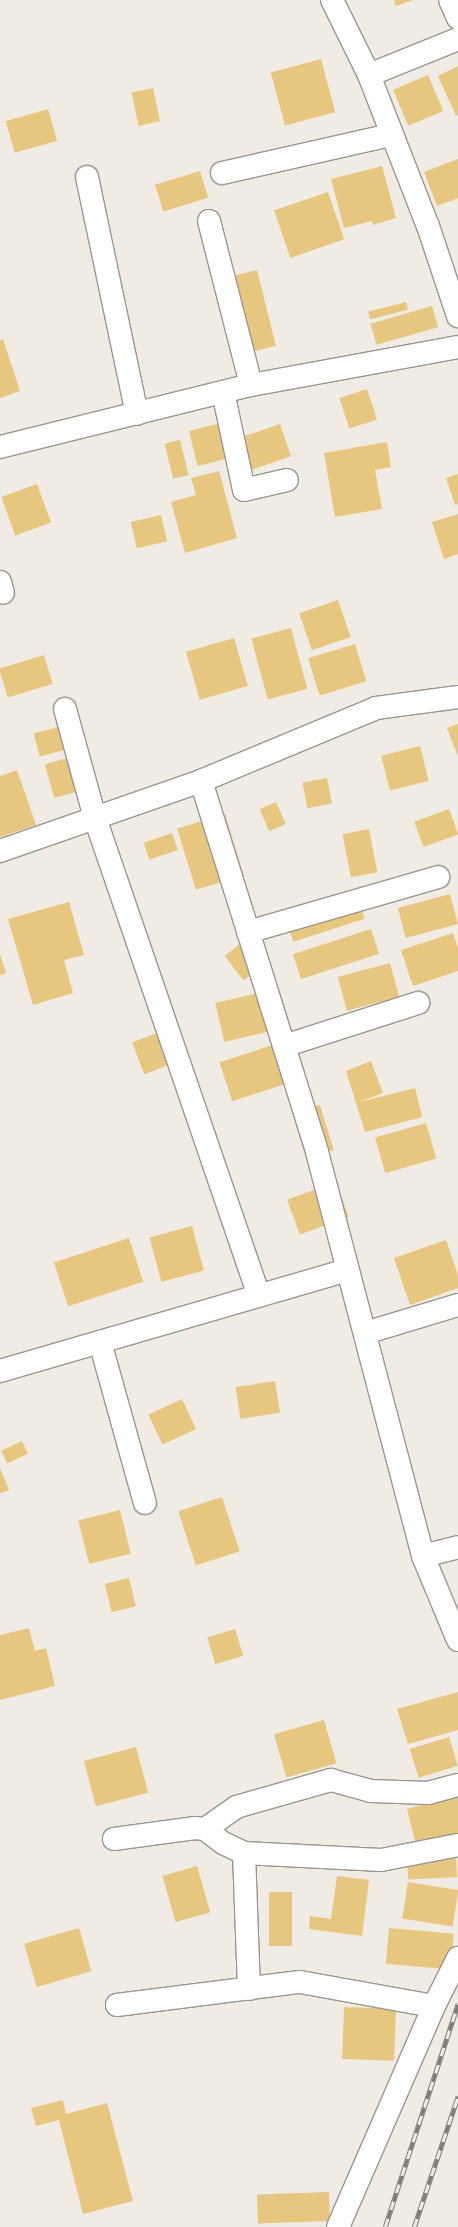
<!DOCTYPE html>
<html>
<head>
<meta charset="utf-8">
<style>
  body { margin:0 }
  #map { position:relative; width:458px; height:2227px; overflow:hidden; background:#f0ece3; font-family:Signika,sans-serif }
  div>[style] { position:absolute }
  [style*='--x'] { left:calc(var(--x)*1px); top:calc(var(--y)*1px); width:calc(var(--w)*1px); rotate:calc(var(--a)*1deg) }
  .building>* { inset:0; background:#e7c67f; transform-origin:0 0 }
  .roads { filter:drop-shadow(1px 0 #9a968e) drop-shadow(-1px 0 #9a968e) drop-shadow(0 1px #9a968e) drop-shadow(0 -1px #9a968e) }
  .minor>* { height:22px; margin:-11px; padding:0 11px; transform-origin:11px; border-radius:11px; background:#fff }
  .rail>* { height:4.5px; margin-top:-2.25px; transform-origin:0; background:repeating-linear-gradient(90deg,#f0ece3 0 9px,#7e7b75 0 18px); box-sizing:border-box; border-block:1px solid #7e7b75 }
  span { translate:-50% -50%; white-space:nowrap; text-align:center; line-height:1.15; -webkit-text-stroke:3.5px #f0ece3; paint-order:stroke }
</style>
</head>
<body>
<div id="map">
  <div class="building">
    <i style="clip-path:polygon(394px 0,413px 0,396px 6px)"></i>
    <i style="left:321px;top:59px;width:55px;height:52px;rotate:75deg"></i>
    <i style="clip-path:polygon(458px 66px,458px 115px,456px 116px,438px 76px)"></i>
    <i style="left:428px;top:75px;width:39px;height:38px;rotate:67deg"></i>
    <i style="left:153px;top:88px;width:34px;height:22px;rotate:78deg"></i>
    <i style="left:48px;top:109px;width:33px;height:44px;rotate:74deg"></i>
    <i style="clip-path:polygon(458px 159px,458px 198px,437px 206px,424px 172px)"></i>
    <i style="clip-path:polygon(382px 166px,396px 218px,373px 225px,372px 221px,344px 228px,331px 179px)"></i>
    <i style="left:200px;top:171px;width:28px;height:47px;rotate:73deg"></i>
    <i style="left:328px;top:192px;width:50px;height:57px;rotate:71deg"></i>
    <i style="left:257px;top:270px;width:78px;height:27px;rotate:76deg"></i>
    <i style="left:406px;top:302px;width:8px;height:39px;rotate:76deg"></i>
    <i style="left:432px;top:306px;width:22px;height:64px;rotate:74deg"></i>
    <i style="clip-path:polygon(3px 339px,20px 391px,0 398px,0 340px)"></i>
    <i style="left:367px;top:389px;width:32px;height:29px;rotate:72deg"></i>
    <i style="left:221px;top:423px;width:36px;height:33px;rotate:76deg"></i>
    <i style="left:280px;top:424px;width:34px;height:47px;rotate:71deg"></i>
    <i style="left:180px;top:440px;width:36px;height:16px;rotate:76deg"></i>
    <i style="clip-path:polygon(387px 442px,391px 467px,375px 470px,382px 509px,335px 517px,324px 453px)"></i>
    <i style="clip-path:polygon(219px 471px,237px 538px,185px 553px,171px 502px,196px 495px,191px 478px)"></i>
    <i style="clip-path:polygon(458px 474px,458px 504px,455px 505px,446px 478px)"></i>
    <i style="left:37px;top:484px;width:41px;height:38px;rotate:70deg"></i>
    <i style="clip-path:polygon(458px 514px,458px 554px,444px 559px,432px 522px)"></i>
    <i style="left:161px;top:515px;width:27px;height:31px;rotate:77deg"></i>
    <i style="left:338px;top:600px;width:39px;height:41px;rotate:71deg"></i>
    <i style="left:291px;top:628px;width:63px;height:41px;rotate:75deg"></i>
    <i style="left:234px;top:638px;width:50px;height:50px;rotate:74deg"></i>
    <i style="left:355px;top:644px;width:39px;height:49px;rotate:73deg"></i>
    <i style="left:44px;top:655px;width:30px;height:47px;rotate:73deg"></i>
    <i style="left:80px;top:721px;width:24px;height:48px;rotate:75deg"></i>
    <i style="clip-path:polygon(458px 724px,458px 757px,447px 728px)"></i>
    <i style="left:420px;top:746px;width:36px;height:40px;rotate:76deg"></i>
    <i style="left:88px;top:752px;width:35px;height:45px;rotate:74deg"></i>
    <i style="clip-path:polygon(17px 770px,36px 825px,0 837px,0 776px)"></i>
    <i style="left:327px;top:778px;width:26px;height:25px;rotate:79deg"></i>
    <i style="left:276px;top:802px;width:24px;height:18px;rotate:66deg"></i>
    <i style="left:449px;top:809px;width:27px;height:37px;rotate:70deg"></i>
    <i style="left:225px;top:814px;width:64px;height:50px;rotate:73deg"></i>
    <i style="left:369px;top:829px;width:44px;height:27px;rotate:79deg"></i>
    <i style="left:172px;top:833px;width:18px;height:30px;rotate:71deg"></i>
    <i style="left:356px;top:892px;width:28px;height:75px;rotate:72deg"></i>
    <i style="left:450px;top:894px;width:31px;height:54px;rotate:75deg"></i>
    <i style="clip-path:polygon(69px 902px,84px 955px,64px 960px,73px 993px,33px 1005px,8px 919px)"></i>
    <i style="left:371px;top:929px;width:26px;height:82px;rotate:72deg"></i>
    <i style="clip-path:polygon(453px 933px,458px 949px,458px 971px,413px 986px,401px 950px)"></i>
    <i style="left:245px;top:940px;width:31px;height:26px;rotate:52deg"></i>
    <i style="clip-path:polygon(0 954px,6px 973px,0 975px)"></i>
    <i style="left:390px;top:963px;width:35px;height:54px;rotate:75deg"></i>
    <i style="left:267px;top:991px;width:40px;height:53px;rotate:77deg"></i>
    <i style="left:162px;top:1031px;width:34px;height:32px;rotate:69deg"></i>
    <i style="left:288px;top:1040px;width:41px;height:72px;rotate:72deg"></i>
    <i style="clip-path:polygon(371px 1061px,383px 1093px,359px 1102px,415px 1088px,422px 1117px,365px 1132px,346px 1071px)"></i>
    <i style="left:320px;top:1105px;width:47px;height:29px;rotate:73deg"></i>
    <i style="left:426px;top:1123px;width:37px;height:53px;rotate:74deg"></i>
    <i style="left:336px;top:1182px;width:37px;height:52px;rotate:70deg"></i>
    <i style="left:192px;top:1226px;width:46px;height:44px;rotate:75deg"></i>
    <i style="left:129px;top:1238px;width:46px;height:79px;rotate:72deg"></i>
    <i style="clip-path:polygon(446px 1240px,458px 1275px,458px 1288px,410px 1305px,394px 1258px)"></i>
    <i style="left:275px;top:1381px;width:32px;height:40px;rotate:81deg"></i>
    <i style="left:182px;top:1399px;width:33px;height:37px;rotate:65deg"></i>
    <i style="left:22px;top:1441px;width:14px;height:23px;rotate:65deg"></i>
    <i style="clip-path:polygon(0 1468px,9px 1490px,0 1493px)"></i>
    <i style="left:222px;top:1497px;width:57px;height:46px;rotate:72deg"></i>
    <i style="left:120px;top:1510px;width:45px;height:43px;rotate:76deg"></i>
    <i style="left:129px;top:1578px;width:29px;height:25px;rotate:76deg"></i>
    <i style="clip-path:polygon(29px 1628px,35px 1651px,46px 1648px,55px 1686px,0 1700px,0 1635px)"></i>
    <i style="left:235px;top:1629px;width:28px;height:29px;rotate:73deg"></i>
    <i style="clip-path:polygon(458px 1692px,458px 1730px,408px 1744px,397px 1709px)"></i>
    <i style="left:324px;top:1720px;width:45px;height:52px;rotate:74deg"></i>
    <i style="left:449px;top:1737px;width:30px;height:41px;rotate:73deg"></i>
    <i style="left:136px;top:1747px;width:47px;height:54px;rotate:75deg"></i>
    <i style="clip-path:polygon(458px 1795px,458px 1834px,416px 1845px,407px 1809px)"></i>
    <i style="left:456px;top:1856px;width:21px;height:49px;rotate:87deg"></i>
    <i style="left:197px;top:1866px;width:48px;height:36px;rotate:74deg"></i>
    <i style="clip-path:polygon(337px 1876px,369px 1880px,362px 1936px,309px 1929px,310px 1916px,331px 1919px)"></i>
    <i style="left:408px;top:1882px;width:51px;height:37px;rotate:9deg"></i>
    <i style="left:269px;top:1892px;width:23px;height:54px"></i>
    <i style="left:79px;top:1928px;width:45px;height:57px;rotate:74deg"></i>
    <i style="left:389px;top:1928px;width:65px;height:36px;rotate:5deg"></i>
    <i style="left:344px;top:2007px;width:52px;height:52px;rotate:2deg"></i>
    <i style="clip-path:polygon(63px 2100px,66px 2114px,107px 2103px,133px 2201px,83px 2214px,59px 2120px,36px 2126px,31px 2108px)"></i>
    <i style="left:329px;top:2192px;width:29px;height:72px;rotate:88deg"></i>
  </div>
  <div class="roads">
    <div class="minor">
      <i style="--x:332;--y:0;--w:84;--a:63.7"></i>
      <i style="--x:369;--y:75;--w:162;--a:68.7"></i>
      <i style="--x:428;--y:226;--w:95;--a:71.6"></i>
      <i style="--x:450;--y:0;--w:20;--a:66"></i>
      <i style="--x:369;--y:75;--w:96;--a:-22"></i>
      <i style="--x:222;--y:173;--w:173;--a:-12.7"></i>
      <i style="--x:87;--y:177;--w:242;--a:78.1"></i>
      <i style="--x:209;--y:221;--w:169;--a:75.6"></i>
      <i style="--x:223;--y:392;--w:100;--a:77.9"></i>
      <i style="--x:244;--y:490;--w:44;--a:-13.1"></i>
      <i style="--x:0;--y:447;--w:259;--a:-13.9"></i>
      <i style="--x:251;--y:385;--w:210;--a:-10.4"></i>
      <i style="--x:0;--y:582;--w:11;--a:75"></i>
      <i style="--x:65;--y:709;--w:113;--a:74.6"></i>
      <i style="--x:95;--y:818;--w:505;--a:71.06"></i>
      <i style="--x:201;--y:781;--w:389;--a:72.6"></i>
      <i style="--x:317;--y:1152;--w:418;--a:75.3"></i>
      <i style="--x:423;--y:1556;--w:91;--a:67.4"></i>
      <i style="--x:0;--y:851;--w:213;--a:-19.2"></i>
      <i style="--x:201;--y:781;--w:190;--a:-22.6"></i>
      <i style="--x:376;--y:708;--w:83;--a:-7.6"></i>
      <i style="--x:248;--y:932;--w:198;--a:-16.1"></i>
      <i style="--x:284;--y:1046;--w:141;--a:-17.8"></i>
      <i style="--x:365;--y:1333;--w:97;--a:-16.8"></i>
      <i style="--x:100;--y:1342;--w:167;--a:74.4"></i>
      <i style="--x:0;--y:1371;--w:362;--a:-16.2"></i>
      <i style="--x:423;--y:1556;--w:36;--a:-14"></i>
      <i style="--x:205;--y:1829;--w:38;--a:-35"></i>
      <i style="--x:236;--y:1807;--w:99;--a:-15.9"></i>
      <i style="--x:331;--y:1780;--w:41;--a:15.4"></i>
      <i style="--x:371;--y:1791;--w:57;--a:2"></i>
      <i style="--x:428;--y:1793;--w:31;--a:-15"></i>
      <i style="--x:114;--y:1839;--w:82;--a:-7.7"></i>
      <i style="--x:195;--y:1828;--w:10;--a:6"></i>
      <i style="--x:205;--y:1829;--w:23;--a:38"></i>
      <i style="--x:223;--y:1843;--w:23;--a:25"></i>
      <i style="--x:244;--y:1853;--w:137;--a:2.9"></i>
      <i style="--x:381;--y:1860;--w:78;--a:-11"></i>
      <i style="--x:244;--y:1853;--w:136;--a:87.9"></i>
      <i style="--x:117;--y:2005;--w:184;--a:-7.2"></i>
      <i style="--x:300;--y:1982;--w:136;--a:10.2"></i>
      <i style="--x:338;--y:2227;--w:241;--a:-66.5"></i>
      <i style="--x:434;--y:2006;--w:54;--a:-63.4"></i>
    </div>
  </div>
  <div class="rail">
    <i style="--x:385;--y:2227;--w:235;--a:-71.9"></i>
    <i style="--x:414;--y:2227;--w:138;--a:-71.4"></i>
  </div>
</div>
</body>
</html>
